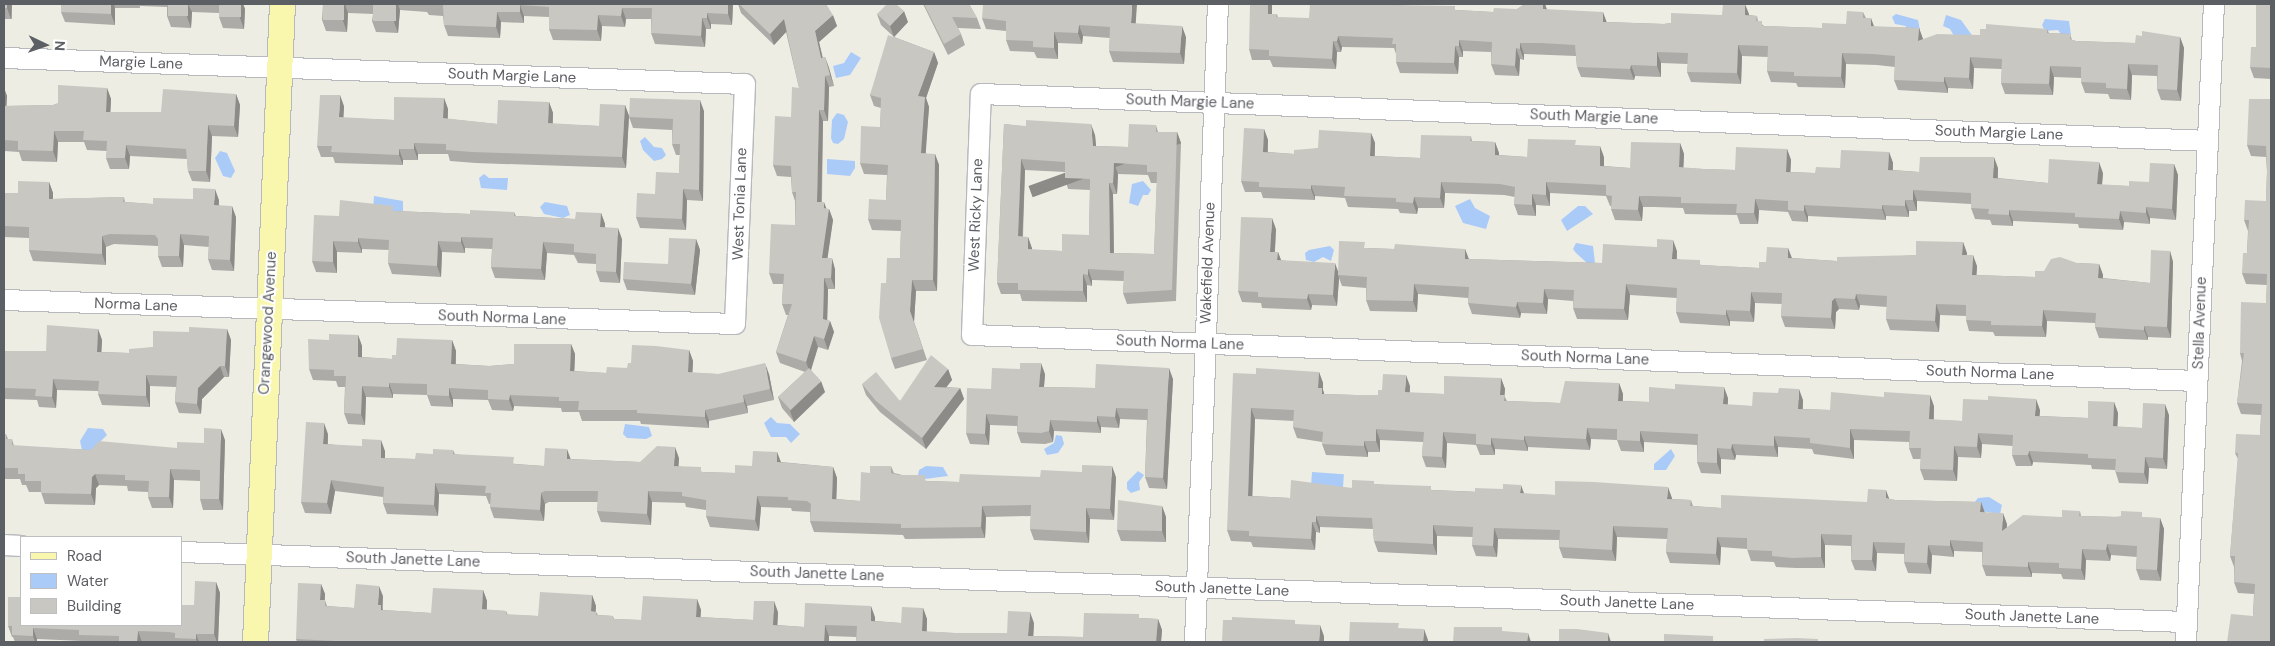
<!DOCTYPE html>
<html>
<head>
<meta charset="utf-8">
<style>
  body { margin:0 }
  #map { position:relative; width:2275px; height:646px; overflow:hidden; background:#eeede4; font-family:"DM Sans",sans-serif }
  div>[style] { position:absolute }
  [style*='--x'] { left:calc(var(--x)*1px); top:calc(var(--y)*1px); width:calc(var(--w)*1px); rotate:calc(var(--a)*1deg) }
  .water>* { inset:0; background:#aacbf8; transform-origin:0 0 }
  .roads { filter:drop-shadow(1px 0 #b7b9bd) drop-shadow(-1px 0 #b7b9bd) drop-shadow(0 1px #b7b9bd) drop-shadow(0 -1px #b7b9bd) }
  .minor>* { height:20px; margin:-10px; padding:0 10px; transform-origin:10px; border-radius:10px; background:#fff }
  .major>* { height:25px; margin:-12.5px; padding:0 12.5px; transform-origin:12.5px; border-radius:12.5px; background:#f9f7ae }
  .wall>* { inset:0; background:#adaba7; transform-origin:0 0 }
  .shaded-wall>* { inset:0; background:#8d8b88; transform-origin:0 0 }
  .building>* { inset:0; background:#c9c7c2; transform-origin:0 0 }
  span { translate:-50% -50%; white-space:nowrap; text-align:center; line-height:1.15; -webkit-text-stroke:4px #fff; paint-order:stroke }
  .street-label { font-size:15px; color:#5c5f64 }
  .frame { position:absolute; inset:0; border:5px solid #5c5f64; pointer-events:none }
  .legend { position:absolute; left:20px; top:536px; width:162px; height:90px; box-sizing:border-box; background:#fff; border:1px solid #bebfc1; margin:0; padding:6px 9px; list-style:none; font-size:15px; color:#5c5f64 }
  .legend li { display:flex; align-items:center; gap:10px; height:25px }
  .legend b { width:25px; border:1px solid #bebfc1 }
  .north { position:absolute; left:20px; top:20px; width:50px; height:50px; -webkit-text-stroke:4px #fff; paint-order:stroke; rotate:93deg; font-size:14px; font-weight:700; line-height:20px; text-align:center; color:#5c5f64 }
  .north::after { content:''; display:block; margin:auto; width:18px; height:22px; background:#5c5f64; clip-path:polygon(50% 0,100% 100%,50% 72%,0 100%) }
</style>
</head>
<body>
<div id="map">
  <div class="water">
    <i style="clip-path:polygon(1896px 14px,1918px 20px,1920px 30px,1905px 29px,1906px 26px,1895px 24px,1892px 17px)"></i>
    <i style="clip-path:polygon(1946px 15px,1961px 20px,1974px 38px,1957px 41px,1950px 29px,1943px 26px)"></i>
    <i style="clip-path:polygon(2045px 19px,2069px 21px,2071px 35px,2061px 34px,2058px 30px,2045px 31px,2042px 25px)"></i>
    <i style="clip-path:polygon(851px 52px,861px 58px,850px 75px,836px 78px,833px 66px,844px 63px)"></i>
    <i style="clip-path:polygon(837px 113px,844px 115px,848px 122px,844px 139px,838px 144px,833px 143px,831px 138px,832px 120px)"></i>
    <i style="clip-path:polygon(645px 137px,654px 147px,662px 148px,666px 155px,662px 159px,654px 161px,643px 150px,640px 141px)"></i>
    <i style="clip-path:polygon(220px 151px,227px 153px,235px 171px,231px 178px,223px 176px,215px 158px)"></i>
    <i style="clip-path:polygon(827px 159px,855px 161px,855px 168px,850px 176px,827px 174px)"></i>
    <i style="clip-path:polygon(484px 174px,489px 178px,508px 178px,507px 190px,481px 188px,479px 178px)"></i>
    <i style="clip-path:polygon(1143px 181px,1151px 190px,1148px 195px,1143px 195px,1138px 206px,1129px 203px,1132px 184px)"></i>
    <i style="clip-path:polygon(374px 196px,403px 201px,403px 211px,373px 212px)"></i>
    <i style="clip-path:polygon(1470px 199px,1475px 208px,1490px 216px,1486px 229px,1463px 223px,1455px 206px)"></i>
    <i style="clip-path:polygon(545px 202px,567px 206px,570px 215px,563px 218px,544px 214px,540px 207px)"></i>
    <i style="clip-path:polygon(1578px 206px,1585px 206px,1593px 214px,1567px 231px,1561px 220px)"></i>
    <i style="clip-path:polygon(1576px 243px,1593px 246px,1595px 263px,1587px 263px,1576px 253px,1573px 249px)"></i>
    <i style="clip-path:polygon(1330px 246px,1334px 250px,1331px 261px,1323px 257px,1314px 262px,1306px 260px,1305px 253px,1309px 250px)"></i>
    <i style="clip-path:polygon(771px 417px,777px 423px,790px 424px,800px 434px,791px 443px,786px 437px,771px 437px,764px 423px)"></i>
    <i style="clip-path:polygon(625px 424px,649px 427px,652px 436px,646px 439px,627px 438px,623px 434px)"></i>
    <i style="clip-path:polygon(88px 428px,103px 429px,107px 435px,91px 451px,82px 450px,80px 441px)"></i>
    <i style="clip-path:polygon(1056px 435px,1062px 436px,1064px 444px,1058px 453px,1047px 455px,1044px 449px,1054px 443px)"></i>
    <i style="clip-path:polygon(1671px 449px,1675px 456px,1666px 470px,1654px 470px,1654px 464px)"></i>
    <i style="clip-path:polygon(926px 466px,943px 467px,948px 476px,917px 480px,919px 470px)"></i>
    <i style="clip-path:polygon(1138px 471px,1144px 475px,1139px 482px,1140px 490px,1131px 493px,1127px 489px,1127px 482px)"></i>
    <i style="left:1312px;top:472px;width:32px;height:13px;rotate:4deg"></i>
    <i style="clip-path:polygon(1989px 497px,2002px 505px,2000px 514px,1981px 511px,1974px 503px,1978px 498px)"></i>
  </div>
  <div class="roads">
    <div class="minor">
      <i style="--x:4;--y:58;--w:741;--a:2.01"></i>
      <i style="--x:745;--y:84;--w:240;--a:92.4"></i>
      <i style="--x:735;--y:324;--w:731;--a:-178.12"></i>
      <i style="--x:2197;--y:381;--w:1226;--a:-177.85"></i>
      <i style="--x:972;--y:335;--w:241;--a:-87.9"></i>
      <i style="--x:981;--y:94;--w:1228;--a:2.19"></i>
      <i style="--x:4;--y:545;--w:17;--a:3"></i>
      <i style="--x:181;--y:552;--w:2007;--a:2"></i>
      <i style="--x:1195;--y:642;--w:638;--a:-87.94"></i>
      <i style="--x:2186;--y:642;--w:639;--a:-87.49"></i>
    </div>
    <div class="major">
      <i style="--x:255;--y:642;--w:639;--a:-87.58"></i>
    </div>
  </div>
  <div class="wall">
    <i style="left:4px;top:4px;width:8px;height:15px"></i>
    <i style="clip-path:polygon(61px 4px,243px 4px,245px 9px,244px 29px,223px 28px,219px 17px,219px 13px,192px 12px,191px 28px,171px 27px,167px 16px,167px 7px,140px 6px,140px 8px,115px 8px,115px 25px,65px 22px,61px 12px)"></i>
    <i style="clip-path:polygon(323px 4px,733px 4px,732px 25px,711px 24px,711px 29px,706px 29px,705px 47px,655px 44px,651px 33px,651px 19px,626px 19px,625px 27px,602px 26px,601px 41px,553px 40px,549px 29px,549px 17px,524px 16px,524px 23px,501px 22px,500px 38px,472px 37px,448px 36px,444px 25px,443px 16px,429px 15px,427px 12px,400px 10px,398px 33px,376px 32px,372px 21px,373px 14px,348px 13px,347px 32px,326px 31px,322px 20px)"></i>
    <i style="clip-path:polygon(738px 4px,826px 4px,837px 26px,819px 42px,823px 58px,825px 57px,829px 68px,834px 86px,829px 87px,828px 121px,823px 121px,822px 202px,826px 209px,829px 209px,833px 220px,827px 258px,835px 269px,835px 289px,828px 289px,827px 320px,830px 321px,834px 332px,828px 350px,818px 347px,811px 370px,825px 392px,794px 422px,782px 408px,778px 397px,805px 372px,780px 363px,776px 352px,788px 315px,786px 315px,782px 304px,783px 284px,773px 284px,769px 273px,795px 225px,795px 201px,792px 192px,791px 177px,777px 176px,773px 165px,791px 117px,799px 88px,786px 32px,774px 45px,741px 13px)"></i>
    <i style="clip-path:polygon(923px 4px,969px 4px,977px 18px,981px 29px,958px 28px,961px 34px,965px 45px,948px 55px,926px 10px)"></i>
    <i style="left:1169px;top:4px;width:18px;height:1px"></i>
    <i style="clip-path:polygon(1525px 4px,1545px 4px,1547px 10px,1607px 22px,1664px 24px,1722px 15px,1749px 14px,1749px 15px,1757px 16px,1758px 21px,1764px 26px,1822px 28px,1846px 24px,1863px 12px,1866px 18px,1874px 27px,1919px 28px,1923px 39px,1980px 35px,2047px 29px,2049px 33px,2070px 34px,2072px 40px,2076px 41px,2135px 43px,2180px 37px,2184px 48px,2181px 101px,2161px 100px,2157px 89px,2157px 76px,2132px 75px,2131px 100px,2110px 99px,2108px 94px,2085px 93px,2081px 82px,2081px 78px,2054px 77px,2053px 95px,2005px 94px,2001px 83px,2002px 69px,1974px 68px,1973px 89px,1948px 88px,1948px 93px,1898px 90px,1894px 80px,1895px 67px,1877px 65px,1846px 64px,1845px 88px,1798px 87px,1796px 83px,1771px 82px,1767px 71px,1768px 57px,1742px 56px,1741px 84px,1691px 82px,1687px 72px,1688px 64px,1661px 63px,1661px 77px,1635px 76px,1634px 80px,1581px 77px,1577px 67px,1576px 56px,1524px 54px,1524px 60px,1520px 59px,1519px 76px,1495px 75px,1491px 64px,1491px 52px,1463px 51px,1463px 57px,1459px 57px,1458px 74px,1400px 73px,1396px 62px,1396px 54px,1394px 48px,1342px 47px,1341px 52px,1337px 52px,1336px 69px,1273px 67px,1270px 60px,1252px 60px,1249px 49px,1272px 14px,1277px 14px,1278px 18px,1309px 18px,1396px 5px,1457px 10px,1493px 12px,1517px 9px)"></i>
    <i style="clip-path:polygon(2271px 4px,2271px 79px,2254px 78px,2250px 67px,2256px 47px)"></i>
    <i style="clip-path:polygon(877px 14px,908px 22px,894px 37px,934px 52px,938px 63px,926px 98px,929px 107px,925px 154px,935px 154px,939px 165px,937px 291px,916px 291px,914px 322px,927px 360px,895px 369px,891px 358px,886px 283px,900px 258px,901px 231px,872px 230px,868px 219px,886px 200px,887px 175px,864px 174px,860px 163px,880px 127px,881px 108px,874px 106px,870px 95px,894px 37px,881px 25px)"></i>
    <i style="clip-path:polygon(982px 18px,1136px 24px,1186px 37px,1184px 64px,1113px 62px,1109px 51px,1110px 38px,1083px 36px,1082px 44px,1058px 43px,1058px 59px,1037px 58px,1034px 52px,1010px 51px,1006px 40px,1006px 31px,986px 29px)"></i>
    <i style="clip-path:polygon(4px 88px,7px 96px,6px 106px,53px 105px,107px 88px,111px 99px,110px 112px,161px 112px,236px 94px,240px 105px,238px 137px,212px 136px,210px 182px,192px 181px,188px 171px,187px 159px,130px 156px,129px 169px,110px 169px,106px 158px,107px 151px,87px 150px,84px 142px,58px 142px,57px 162px,22px 161px,19px 152px,4px 151px)"></i>
    <i style="clip-path:polygon(444px 98px,448px 109px,448px 119px,497px 124px,549px 102px,553px 113px,553px 124px,599px 126px,625px 105px,629px 116px,626px 168px,476px 163px,450px 161px,448px 154px,418px 154px,418px 160px,403px 160px,403px 165px,335px 163px,333px 157px,321px 157px,317px 146px,344px 106px,343px 118px,394px 120px)"></i>
    <i style="clip-path:polygon(2271px 99px,2271px 642px,2253px 616px,2254px 594px,2238px 593px,2234px 582px,2234px 567px,2230px 556px,2238px 459px,2235px 453px,2260px 435px,2261px 415px,2241px 414px,2237px 403px,2242px 361px,2240px 353px,2266px 303px,2267px 285px,2246px 284px,2242px 273px,2247px 253px,2248px 231px,2244px 220px,2266px 201px,2267px 171px,2266px 157px,2251px 156px,2247px 145px)"></i>
    <i style="clip-path:polygon(704px 111px,703px 201px,687px 200px,686px 230px,640px 228px,636px 217px,655px 194px,679px 173px,680px 155px,676px 155px,672px 144px,672px 130px,633px 128px,629px 117px)"></i>
    <i style="clip-path:polygon(evenodd,1004px 124px,1095px 135px,1096px 146px,1128px 147px,1156px 125px,1158px 132px,1177px 132px,1181px 143px,1176px 301px,1127px 304px,1123px 293px,1124px 281px,1092px 280px,1092px 286px,1087px 285px,1087px 302px,1022px 301px,1020px 294px,1001px 294px,997px 283px,1004px 124px,1025px 170px,1065px 172px,1065px 178px,1068px 189px,1090px 190px,1089px 235px,1062px 251px,1032px 250px,1028px 237px,1023px 237px,1025px 170px,1004px 124px,1118px 174px,1148px 175px,1151px 183px,1157px 183px,1154px 254px,1114px 253px,1113px 194px,1117px 194px,1118px 174px)"></i>
    <i style="clip-path:polygon(1264px 129px,1268px 140px,1268px 152px,1294px 154px,1318px 148px,1371px 133px,1375px 143px,1375px 156px,1420px 158px,1471px 136px,1472px 141px,1495px 142px,1499px 153px,1499px 155px,1527px 157px,1578px 145px,1604px 157px,1604px 166px,1630px 168px,1680px 143px,1684px 154px,1683px 168px,1704px 169px,1735px 170px,1787px 149px,1791px 160px,1790px 172px,1815px 173px,1840px 168px,1889px 152px,1893px 163px,1893px 170px,1919px 172px,1998px 168px,1998px 178px,2048px 183px,2103px 173px,2102px 185px,2129px 186px,2149px 182px,2174px 164px,2178px 175px,2176px 220px,2150px 218px,2150px 224px,2124px 222px,2123px 230px,2079px 228px,2078px 224px,2013px 221px,2013px 226px,1992px 225px,1990px 220px,1975px 219px,1971px 208px,1971px 204px,1917px 201px,1917px 211px,1909px 211px,1909px 217px,1886px 216px,1886px 220px,1808px 216px,1808px 222px,1792px 221px,1788px 212px,1759px 210px,1758px 224px,1740px 224px,1737px 215px,1685px 214px,1683px 208px,1654px 207px,1643px 207px,1642px 221px,1615px 220px,1611px 209px,1611px 206px,1610px 206px,1606px 196px,1550px 193px,1550px 206px,1536px 205px,1536px 216px,1518px 215px,1514px 204px,1515px 197px,1504px 195px,1445px 193px,1444px 208px,1418px 208px,1417px 214px,1400px 213px,1398px 209px,1348px 207px,1345px 198px,1315px 196px,1315px 200px,1263px 198px,1261px 192px,1245px 192px,1241px 181px)"></i>
    <i style="clip-path:polygon(49px 182px,53px 193px,53px 199px,124px 197px,125px 202px,153px 204px,219px 200px,219px 205px,236px 217px,234px 271px,212px 270px,208px 259px,209px 247px,184px 245px,183px 267px,162px 267px,158px 256px,158px 246px,114px 244px,106px 247px,106px 265px,33px 261px,29px 250px,29px 238px,4px 237px,4px 193px,18px 193px)"></i>
    <i style="clip-path:polygon(395px 211px,470px 214px,514px 212px,516px 216px,575px 219px,601px 213px,605px 224px,605px 227px,622px 239px,620px 283px,600px 282px,596px 271px,596px 264px,578px 263px,574px 255px,547px 253px,545px 280px,495px 278px,491px 267px,492px 249px,465px 248px,465px 253px,442px 252px,441px 277px,392px 274px,388px 263px,389px 250px,362px 249px,362px 253px,337px 252px,337px 273px,316px 272px,312px 261px,339px 216px)"></i>
    <i style="clip-path:polygon(1276px 229px,1275px 252px,1278px 252px,1281px 260px,1338px 271px,1367px 248px,1394px 249px,1465px 249px,1469px 259px,1602px 263px,1677px 251px,1677px 259px,1702px 265px,1759px 268px,1766px 262px,1788px 248px,1792px 258px,1837px 261px,1916px 255px,1963px 242px,1967px 255px,1977px 266px,1976px 275px,2035px 277px,2044px 271px,2077px 263px,2099px 264px,2103px 275px,2103px 278px,2150px 283px,2170px 251px,2173px 262px,2171px 338px,2148px 337px,2148px 340px,2099px 338px,2095px 327px,2095px 323px,2047px 321px,2046px 337px,1995px 336px,1993px 332px,1969px 331px,1966px 320px,1966px 316px,1940px 315px,1939px 332px,1890px 330px,1886px 319px,1887px 307px,1860px 305px,1859px 310px,1839px 309px,1836px 312px,1835px 329px,1785px 327px,1781px 316px,1782px 304px,1755px 303px,1754px 322px,1730px 321px,1730px 326px,1680px 323px,1676px 312px,1677px 298px,1630px 295px,1628px 320px,1577px 319px,1573px 308px,1573px 301px,1548px 299px,1547px 314px,1521px 313px,1520px 318px,1472px 314px,1468px 303px,1468px 298px,1418px 294px,1417px 312px,1370px 311px,1366px 300px,1366px 288px,1342px 286px,1339px 278px,1337px 306px,1312px 305px,1311px 310px,1262px 308px,1261px 303px,1242px 302px,1238px 291px)"></i>
    <i style="clip-path:polygon(696px 239px,700px 250px,695px 295px,627px 290px,623px 279px,668px 264px)"></i>
    <i style="clip-path:polygon(98px 329px,102px 340px,101px 352px,129px 353px,153px 347px,189px 332px,227px 329px,231px 340px,229px 377px,224px 377px,202px 399px,201px 414px,179px 413px,175px 402px,176px 387px,150px 386px,150px 407px,102px 405px,98px 394px,98px 391px,57px 390px,56px 408px,39px 407px,37px 400px,4px 399px,4px 351px,46px 351px)"></i>
    <i style="clip-path:polygon(358px 335px,362px 346px,362px 357px,392px 359px,396px 355px,452px 340px,456px 351px,456px 364px,489px 366px,514px 364px,571px 344px,575px 354px,574px 371px,606px 373px,627px 368px,631px 363px,689px 350px,693px 361px,692px 373px,718px 374px,769px 374px,774px 400px,747px 406px,748px 413px,709px 421px,709px 428px,641px 424px,640px 421px,582px 421px,579px 412px,562px 412px,561px 408px,514px 406px,513px 411px,492px 410px,488px 400px,453px 399px,453px 407px,431px 406px,427px 395px,393px 394px,393px 398px,366px 397px,365px 425px,348px 424px,344px 413px,345px 387px,338px 387px,336px 381px,313px 380px,309px 369px,329px 340px)"></i>
    <i style="clip-path:polygon(948px 369px,952px 380px,946px 387px,960px 388px,964px 399px,926px 449px,880px 412px,866px 395px,862px 384px,900px 401px)"></i>
    <i style="clip-path:polygon(1319px 372px,1323px 383px,1323px 390px,1324px 394px,1356px 395px,1378px 395px,1382px 390px,1410px 386px,1410px 393px,1444px 394px,1501px 378px,1505px 389px,1504px 395px,1507px 401px,1560px 403px,1619px 383px,1623px 394px,1623px 401px,1649px 402px,1728px 398px,1728px 405px,1752px 406px,1803px 400px,1803px 409px,1830px 410px,1934px 406px,1934px 420px,1962px 421px,2040px 410px,2039px 416px,2088px 418px,2114px 402px,2118px 413px,2117px 427px,2142px 428px,2169px 415px,2167px 469px,2149px 468px,2148px 484px,2119px 483px,2115px 470px,2092px 469px,2091px 465px,2033px 462px,2032px 466px,2016px 466px,2012px 455px,2013px 446px,1982px 444px,1981px 458px,1958px 457px,1957px 481px,1924px 480px,1920px 469px,1921px 459px,1913px 459px,1909px 448px,1909px 442px,1854px 440px,1854px 459px,1814px 454px,1812px 449px,1778px 447px,1778px 457px,1736px 455px,1735px 460px,1721px 459px,1721px 474px,1701px 473px,1697px 462px,1697px 445px,1644px 442px,1644px 452px,1621px 451px,1617px 440px,1591px 439px,1590px 450px,1528px 447px,1528px 451px,1495px 449px,1495px 455px,1480px 455px,1476px 445px,1447px 443px,1446px 468px,1426px 467px,1422px 456px,1423px 442px,1380px 440px,1380px 452px,1368px 452px,1368px 457px,1326px 455px,1322px 444px,1322px 442px,1297px 438px,1293px 427px,1294px 421px,1255px 419px,1252px 496px,1290px 498px,1375px 484px,1433px 490px,1555px 495px,1672px 498px,1672px 499px,1691px 500px,1693px 506px,1721px 508px,1867px 502px,1890px 499px,1895px 500px,1981px 502px,1984px 512px,2007px 524px,2007px 527px,2062px 517px,2080px 511px,2081px 516px,2160px 518px,2164px 529px,2161px 581px,2140px 580px,2136px 569px,2137px 557px,2111px 555px,2110px 561px,2086px 560px,2085px 580px,2063px 579px,2061px 574px,2032px 573px,2032px 577px,1986px 576px,1982px 565px,1982px 552px,1954px 551px,1954px 557px,1932px 555px,1931px 574px,1908px 573px,1904px 562px,1904px 554px,1877px 553px,1876px 571px,1855px 570px,1851px 560px,1851px 546px,1825px 545px,1825px 568px,1796px 568px,1776px 567px,1774px 562px,1751px 561px,1747px 549px,1721px 547px,1720px 565px,1670px 563px,1666px 552px,1667px 539px,1617px 537px,1616px 561px,1563px 558px,1559px 547px,1559px 540px,1498px 539px,1497px 557px,1476px 556px,1472px 545px,1473px 537px,1437px 536px,1437px 555px,1378px 552px,1374px 541px,1373px 529px,1320px 527px,1320px 533px,1316px 532px,1315px 550px,1253px 547px,1251px 542px,1231px 541px,1227px 530px,1256px 374px)"></i>
    <i style="clip-path:polygon(1045px 374px,1044px 387px,1095px 388px,1173px 379px,1167px 489px,1149px 488px,1145px 477px,1147px 420px,1120px 419px,1119px 428px,1101px 427px,1101px 433px,1054px 431px,1053px 442px,1045px 444px,1021px 443px,1017px 432px,1017px 426px,990px 425px,989px 445px,970px 444px,966px 433px,991px 389px)"></i>
    <i style="clip-path:polygon(4px 434px,6px 434px,8px 439px,12px 439px,14px 446px,91px 450px,177px 448px,225px 440px,223px 510px,203px 510px,200px 499px,200px 481px,174px 480px,173px 508px,152px 508px,148px 497px,148px 492px,128px 491px,127px 486px,99px 485px,96px 488px,95px 505px,45px 504px,41px 492px,29px 492px,26px 485px,22px 485px,20px 479px,4px 479px)"></i>
    <i style="clip-path:polygon(328px 434px,328px 444px,385px 451px,385px 458px,415px 459px,433px 454px,453px 450px,455px 454px,516px 464px,544px 466px,571px 459px,640px 462px,679px 458px,678px 466px,703px 472px,735px 473px,752px 466px,777px 452px,781px 462px,833px 467px,837px 478px,836px 499px,860px 501px,870px 473px,891px 466px,894px 473px,927px 481px,959px 482px,1040px 477px,1116px 477px,1114px 520px,1090px 519px,1089px 543px,1034px 540px,1030px 529px,1031px 516px,986px 517px,985px 538px,905px 539px,903px 535px,814px 532px,810px 521px,810px 512px,792px 511px,791px 508px,761px 507px,759px 531px,710px 527px,706px 516px,706px 510px,686px 507px,685px 503px,652px 502px,651px 525px,601px 522px,597px 511px,598px 502px,549px 502px,545px 504px,544px 521px,494px 518px,490px 507px,490px 504px,489px 504px,486px 496px,439px 494px,438px 516px,387px 514px,383px 503px,383px 497px,335px 491px,331px 514px,305px 513px,301px 502px)"></i>
    <i style="clip-path:polygon(1162px 506px,1166px 517px,1166px 542px,1121px 541px,1117px 530px)"></i>
    <i style="clip-path:polygon(216px 582px,220px 593px,218px 642px,82px 642px,82px 641px,37px 639px,37px 642px,15px 642px,13px 637px,12px 637px,8px 626px,194px 605px)"></i>
    <i style="clip-path:polygon(321px 584px,325px 594px,325px 600px,327px 606px,354px 608px,383px 596px,383px 610px,431px 613px,483px 590px,487px 601px,487px 610px,506px 611px,508px 615px,538px 616px,592px 595px,596px 606px,595px 612px,596px 612px,598px 615px,613px 616px,614px 619px,641px 620px,697px 599px,701px 610px,700px 617px,753px 620px,778px 612px,777px 625px,804px 627px,875px 617px,875px 621px,901px 623px,923px 608px,927px 619px,927px 632px,955px 633px,1007px 633px,1034px 623px,1033px 636px,1083px 637px,1140px 618px,1158px 619px,1162px 630px,1161px 642px,856px 642px,856px 637px,829px 636px,829px 642px,297px 642px,296px 639px)"></i>
  </div>
  <div class="shaded-wall">
    <i style="clip-path:polygon(7px 4px,12px 4px,11px 19px,7px 8px)"></i>
    <i style="clip-path:polygon(111px 4px,114px 4px,115px 8px,115px 25px,111px 14px)"></i>
    <i style="clip-path:polygon(188px 4px,192px 12px,191px 28px,187px 17px)"></i>
    <i style="clip-path:polygon(241px 4px,243px 4px,245px 9px,244px 29px,240px 18px)"></i>
    <i style="clip-path:polygon(344px 4px,345px 4px,348px 13px,347px 32px,343px 21px)"></i>
    <i style="clip-path:polygon(396px 4px,398px 4px,400px 10px,398px 33px,394px 22px)"></i>
    <i style="clip-path:polygon(728px 4px,733px 4px,732px 25px,728px 14px)"></i>
    <i style="clip-path:polygon(1132px 4px,1137px 4px,1135px 34px,1131px 23px)"></i>
    <i style="clip-path:polygon(1268px 4px,1272px 4px,1272px 25px,1268px 14px)"></i>
    <i style="clip-path:polygon(1543px 4px,1545px 4px,1547px 10px,1543px 9px)"></i>
    <i style="clip-path:polygon(1745px 4px,1749px 14px,1749px 26px,1745px 15px)"></i>
    <i style="clip-path:polygon(520px 5px,524px 16px,524px 23px,520px 12px)"></i>
    <i style="clip-path:polygon(622px 8px,626px 19px,625px 27px,621px 16px)"></i>
    <i style="clip-path:polygon(904px 11px,908px 22px,894px 37px,890px 26px)"></i>
    <i style="clip-path:polygon(497px 12px,501px 22px,500px 38px,496px 27px)"></i>
    <i style="clip-path:polygon(1603px 12px,1607px 23px,1603px 22px)"></i>
    <i style="clip-path:polygon(707px 13px,711px 24px,711px 29px,707px 18px)"></i>
    <i style="clip-path:polygon(598px 15px,602px 26px,601px 41px,597px 30px)"></i>
    <i style="clip-path:polygon(833px 15px,837px 26px,819px 42px,825px 69px,821px 58px,815px 31px)"></i>
    <i style="clip-path:polygon(702px 18px,706px 29px,705px 47px,701px 36px)"></i>
    <i style="clip-path:polygon(1871px 18px,1875px 29px,1871px 26px)"></i>
    <i style="clip-path:polygon(784px 19px,788px 30px,774px 45px,770px 34px)"></i>
    <i style="clip-path:polygon(1079px 25px,1083px 36px,1082px 44px,1078px 33px)"></i>
    <i style="clip-path:polygon(1182px 26px,1186px 37px,1184px 64px,1180px 53px)"></i>
    <i style="clip-path:polygon(1919px 28px,1923px 39px,1918px 41px)"></i>
    <i style="clip-path:polygon(1054px 32px,1058px 43px,1058px 59px,1054px 48px)"></i>
    <i style="clip-path:polygon(1338px 36px,1342px 47px,1341px 52px,1337px 41px)"></i>
    <i style="clip-path:polygon(2180px 37px,2184px 48px,2181px 101px,2177px 90px)"></i>
    <i style="clip-path:polygon(1459px 40px,1463px 51px,1463px 57px,1459px 46px)"></i>
    <i style="clip-path:polygon(1333px 41px,1337px 52px,1336px 69px,1332px 59px)"></i>
    <i style="clip-path:polygon(1520px 43px,1524px 54px,1524px 60px,1520px 49px)"></i>
    <i style="clip-path:polygon(1738px 45px,1742px 56px,1741px 84px,1737px 73px)"></i>
    <i style="clip-path:polygon(1455px 46px,1459px 57px,1458px 74px,1454px 63px)"></i>
    <i style="clip-path:polygon(1516px 48px,1520px 59px,1519px 76px,1515px 66px)"></i>
    <i style="clip-path:polygon(934px 52px,938px 63px,926px 98px,929px 107px,925px 164px,921px 153px,918px 96px)"></i>
    <i style="clip-path:polygon(1657px 52px,1661px 63px,1661px 77px,1657px 66px)"></i>
    <i style="clip-path:polygon(1842px 53px,1846px 64px,1845px 88px,1841px 77px)"></i>
    <i style="clip-path:polygon(825px 57px,829px 68px,834px 86px,830px 75px)"></i>
    <i style="clip-path:polygon(1970px 57px,1974px 68px,1973px 89px,1969px 78px)"></i>
    <i style="clip-path:polygon(2128px 64px,2132px 75px,2131px 100px,2127px 89px)"></i>
    <i style="clip-path:polygon(1631px 65px,1635px 76px,1634px 80px,1630px 69px)"></i>
    <i style="clip-path:polygon(2050px 66px,2054px 77px,2053px 95px,2049px 84px)"></i>
    <i style="clip-path:polygon(825px 76px,829px 87px,828px 121px,824px 110px)"></i>
    <i style="clip-path:polygon(1944px 77px,1948px 88px,1948px 93px,1944px 82px)"></i>
    <i style="clip-path:polygon(4px 88px,7px 96px,6px 117px,4px 111px)"></i>
    <i style="clip-path:polygon(107px 88px,111px 99px,110px 123px,106px 112px)"></i>
    <i style="clip-path:polygon(236px 94px,240px 105px,238px 137px,234px 126px)"></i>
    <i style="clip-path:polygon(340px 95px,344px 106px,343px 128px,339px 117px)"></i>
    <i style="clip-path:polygon(444px 98px,448px 109px,447px 129px,443px 118px)"></i>
    <i style="clip-path:polygon(700px 100px,704px 111px,703px 201px,699px 190px)"></i>
    <i style="clip-path:polygon(549px 102px,553px 113px,552px 134px,548px 123px)"></i>
    <i style="clip-path:polygon(625px 105px,629px 116px,626px 168px,622px 157px)"></i>
    <i style="clip-path:polygon(819px 110px,823px 121px,821px 212px,817px 202px)"></i>
    <i style="clip-path:polygon(1091px 124px,1095px 135px,1097px 157px,1093px 146px)"></i>
    <i style="clip-path:polygon(208px 125px,212px 136px,210px 182px,206px 171px)"></i>
    <i style="clip-path:polygon(1264px 129px,1268px 140px,1267px 163px,1263px 152px)"></i>
    <i style="clip-path:polygon(54px 131px,58px 142px,57px 162px,53px 151px)"></i>
    <i style="left:1177px;top:132px;width:12px;height:158px;rotate:70deg"></i>
    <i style="clip-path:polygon(1371px 133px,1375px 143px,1374px 167px,1370px 156px)"></i>
    <i style="clip-path:polygon(1495px 142px,1499px 153px,1499px 166px,1495px 155px)"></i>
    <i style="clip-path:polygon(414px 143px,418px 154px,418px 160px,414px 149px)"></i>
    <i style="clip-path:polygon(1680px 143px,1684px 154px,1683px 178px,1679px 167px)"></i>
    <i style="clip-path:polygon(126px 145px,130px 156px,129px 169px,125px 158px)"></i>
    <i style="clip-path:polygon(1600px 146px,1604px 157px,1604px 177px,1600px 166px)"></i>
    <i style="clip-path:polygon(399px 149px,403px 160px,403px 165px,399px 155px)"></i>
    <i style="clip-path:polygon(1787px 149px,1791px 160px,1790px 183px,1786px 172px)"></i>
    <i style="clip-path:polygon(1889px 152px,1893px 163px,1892px 181px,1888px 170px)"></i>
    <i style="clip-path:polygon(935px 154px,939px 165px,937px 291px,933px 280px)"></i>
    <i style="clip-path:polygon(1994px 157px,1998px 168px,1997px 188px,1993px 178px)"></i>
    <i style="clip-path:polygon(1021px 159px,1025px 170px,1022px 247px,1018px 236px)"></i>
    <i style="clip-path:polygon(2099px 162px,2103px 173px,2101px 195px,2097px 184px)"></i>
    <i style="clip-path:polygon(1114px 163px,1118px 174px,1117px 194px,1113px 183px)"></i>
    <i style="clip-path:polygon(2174px 164px,2178px 175px,2176px 220px,2172px 209px)"></i>
    <i style="clip-path:polygon(49px 182px,53px 193px,53px 210px,49px 199px)"></i>
    <i style="clip-path:polygon(1441px 182px,1445px 193px,1444px 208px,1440px 198px)"></i>
    <i style="clip-path:polygon(1546px 182px,1550px 193px,1550px 206px,1546px 195px)"></i>
    <i style="clip-path:polygon(1109px 183px,1113px 194px,1114px 264px,1110px 253px)"></i>
    <i style="clip-path:polygon(1311px 185px,1315px 196px,1315px 200px,1311px 189px)"></i>
    <i style="clip-path:polygon(215px 189px,219px 200px,218px 216px,214px 205px)"></i>
    <i style="clip-path:polygon(683px 189px,687px 200px,686px 230px,682px 219px)"></i>
    <i style="clip-path:polygon(1913px 190px,1917px 201px,1917px 211px,1913px 200px)"></i>
    <i style="clip-path:polygon(1532px 194px,1536px 205px,1536px 216px,1532px 205px)"></i>
    <i style="clip-path:polygon(1639px 196px,1643px 207px,1642px 221px,1638px 210px)"></i>
    <i style="clip-path:polygon(1414px 197px,1418px 208px,1417px 214px,1413px 203px)"></i>
    <i style="clip-path:polygon(1755px 199px,1759px 210px,1758px 224px,1754px 213px)"></i>
    <i style="clip-path:polygon(1905px 200px,1909px 211px,1909px 217px,1905px 206px)"></i>
    <i style="clip-path:polygon(824px 202px,828px 213px,829px 209px,833px 220px,826px 269px,822px 258px)"></i>
    <i style="clip-path:polygon(1804px 205px,1808px 216px,1808px 222px,1804px 211px)"></i>
    <i style="clip-path:polygon(1882px 205px,1886px 216px,1886px 220px,1882px 209px)"></i>
    <i style="clip-path:polygon(232px 206px,236px 217px,234px 271px,230px 260px)"></i>
    <i style="clip-path:polygon(2146px 207px,2150px 218px,2150px 224px,2146px 213px)"></i>
    <i style="clip-path:polygon(2009px 210px,2013px 221px,2013px 226px,2009px 215px)"></i>
    <i style="clip-path:polygon(2120px 211px,2124px 222px,2123px 230px,2119px 219px)"></i>
    <i style="clip-path:polygon(601px 213px,605px 224px,604px 238px,600px 227px)"></i>
    <i style="clip-path:polygon(1272px 218px,1276px 229px,1274px 263px,1270px 252px)"></i>
    <i style="clip-path:polygon(618px 228px,622px 239px,620px 283px,616px 272px)"></i>
    <i style="clip-path:polygon(180px 234px,184px 245px,183px 267px,179px 256px)"></i>
    <i style="clip-path:polygon(102px 236px,106px 247px,106px 265px,102px 254px)"></i>
    <i style="clip-path:polygon(461px 237px,465px 248px,465px 253px,461px 242px)"></i>
    <i style="clip-path:polygon(1028px 237px,1032px 248px,1032px 260px,1028px 249px)"></i>
    <i style="clip-path:polygon(358px 238px,362px 249px,362px 253px,358px 242px)"></i>
    <i style="clip-path:polygon(696px 239px,700px 250px,695px 295px,691px 284px)"></i>
    <i style="clip-path:polygon(1673px 240px,1677px 251px,1676px 270px,1672px 259px)"></i>
    <i style="clip-path:polygon(333px 241px,337px 252px,337px 273px,333px 262px)"></i>
    <i style="clip-path:polygon(438px 241px,442px 252px,441px 277px,437px 266px)"></i>
    <i style="clip-path:polygon(543px 242px,547px 253px,545px 280px,541px 269px)"></i>
    <i style="clip-path:polygon(1963px 242px,1967px 253px,1966px 265px,1962px 255px)"></i>
    <i style="clip-path:polygon(1788px 248px,1792px 259px,1788px 258px)"></i>
    <i style="clip-path:polygon(1465px 249px,1469px 260px,1465px 259px)"></i>
    <i style="clip-path:polygon(2170px 251px,2173px 262px,2171px 338px,2167px 327px)"></i>
    <i style="clip-path:polygon(1278px 252px,1282px 263px,1277px 260px)"></i>
    <i style="clip-path:polygon(1973px 255px,1977px 266px,1976px 286px,1972px 275px)"></i>
    <i style="clip-path:polygon(832px 258px,835px 269px,835px 289px,831px 278px)"></i>
    <i style="clip-path:polygon(1335px 263px,1339px 274px,1338px 275px,1339px 278px,1337px 306px,1333px 295px)"></i>
    <i style="clip-path:polygon(2099px 264px,2103px 275px,2102px 289px,2098px 278px)"></i>
    <i style="clip-path:polygon(1088px 269px,1092px 280px,1092px 286px,1088px 275px)"></i>
    <i style="clip-path:polygon(1083px 274px,1087px 285px,1087px 302px,1083px 291px)"></i>
    <i style="clip-path:polygon(824px 278px,828px 289px,827px 330px,823px 319px)"></i>
    <i style="clip-path:polygon(912px 280px,916px 291px,914px 322px,927px 360px,910px 311px)"></i>
    <i style="clip-path:polygon(1414px 284px,1418px 294px,1417px 312px,1413px 301px)"></i>
    <i style="clip-path:polygon(1626px 284px,1630px 295px,1628px 320px,1624px 309px)"></i>
    <i style="clip-path:polygon(1544px 289px,1548px 299px,1547px 314px,1543px 303px)"></i>
    <i style="clip-path:polygon(1751px 292px,1755px 303px,1754px 322px,1750px 311px)"></i>
    <i style="clip-path:polygon(1308px 294px,1312px 305px,1311px 310px,1307px 299px)"></i>
    <i style="clip-path:polygon(1856px 294px,1860px 305px,1859px 310px,1855px 299px)"></i>
    <i style="clip-path:polygon(1835px 298px,1839px 309px,1836px 312px,1835px 329px,1831px 318px,1832px 301px)"></i>
    <i style="clip-path:polygon(1517px 302px,1521px 313px,1520px 318px,1516px 307px)"></i>
    <i style="clip-path:polygon(1936px 304px,1940px 315px,1939px 332px,1935px 321px)"></i>
    <i style="clip-path:polygon(1726px 310px,1730px 321px,1730px 326px,1726px 315px)"></i>
    <i style="clip-path:polygon(2043px 310px,2047px 321px,2046px 337px,2042px 326px)"></i>
    <i style="clip-path:polygon(830px 321px,834px 332px,828px 350px,824px 339px)"></i>
    <i style="clip-path:polygon(2144px 326px,2148px 337px,2148px 340px,2144px 330px)"></i>
    <i style="clip-path:polygon(98px 329px,102px 340px,101px 363px,97px 352px)"></i>
    <i style="clip-path:polygon(227px 329px,231px 340px,229px 377px,225px 366px)"></i>
    <i style="clip-path:polygon(358px 335px,362px 346px,362px 368px,358px 357px)"></i>
    <i style="clip-path:polygon(814px 336px,818px 347px,810px 373px,806px 362px)"></i>
    <i style="clip-path:polygon(452px 340px,456px 351px,455px 375px,451px 364px)"></i>
    <i style="clip-path:polygon(571px 344px,575px 354px,574px 382px,570px 371px)"></i>
    <i style="clip-path:polygon(689px 350px,693px 361px,692px 383px,688px 372px)"></i>
    <i style="clip-path:polygon(765px 363px,769px 374px,774px 400px,770px 389px)"></i>
    <i style="clip-path:polygon(1041px 363px,1045px 374px,1043px 398px,1039px 387px)"></i>
    <i style="clip-path:polygon(220px 366px,224px 377px,202px 399px,201px 414px,197px 404px,198px 388px)"></i>
    <i style="clip-path:polygon(1169px 368px,1173px 379px,1167px 489px,1163px 478px)"></i>
    <i style="clip-path:polygon(948px 369px,952px 380px,938px 398px,934px 387px)"></i>
    <i style="clip-path:polygon(1319px 372px,1323px 383px,1323px 390px,1326px 399px,1326px 405px,1318px 388px)"></i>
    <i style="clip-path:polygon(146px 375px,150px 386px,150px 407px,146px 396px)"></i>
    <i style="clip-path:polygon(1406px 375px,1410px 386px,1409px 403px,1405px 392px)"></i>
    <i style="clip-path:polygon(1501px 378px,1505px 389px,1504px 406px,1500px 395px)"></i>
    <i style="clip-path:polygon(53px 379px,57px 390px,56px 408px,52px 397px)"></i>
    <i style="clip-path:polygon(821px 381px,825px 392px,794px 422px,790px 411px)"></i>
    <i style="clip-path:polygon(389px 383px,393px 394px,393px 398px,389px 387px)"></i>
    <i style="clip-path:polygon(1619px 383px,1623px 394px,1622px 412px,1618px 401px)"></i>
    <i style="clip-path:polygon(362px 386px,366px 397px,365px 425px,361px 414px)"></i>
    <i style="clip-path:polygon(1724px 387px,1728px 398px,1727px 415px,1723px 404px)"></i>
    <i style="clip-path:polygon(449px 388px,453px 399px,453px 407px,449px 396px)"></i>
    <i style="clip-path:polygon(960px 388px,964px 399px,926px 449px,922px 438px)"></i>
    <i style="clip-path:polygon(1799px 389px,1803px 400px,1802px 420px,1798px 409px)"></i>
    <i style="clip-path:polygon(510px 395px,514px 406px,513px 411px,509px 400px)"></i>
    <i style="clip-path:polygon(743px 395px,747px 406px,748px 413px,744px 402px)"></i>
    <i style="clip-path:polygon(1930px 395px,1934px 406px,1933px 430px,1929px 419px)"></i>
    <i style="clip-path:polygon(2036px 399px,2040px 410px,2039px 427px,2035px 416px)"></i>
    <i style="clip-path:polygon(2114px 402px,2118px 413px,2117px 437px,2113px 426px)"></i>
    <i style="clip-path:polygon(2165px 404px,2169px 415px,2167px 469px,2163px 458px)"></i>
    <i style="clip-path:polygon(1116px 408px,1120px 419px,1119px 428px,1115px 417px)"></i>
    <i style="clip-path:polygon(1251px 408px,1255px 419px,1252px 507px,1248px 496px)"></i>
    <i style="clip-path:polygon(705px 410px,709px 421px,709px 428px,705px 417px)"></i>
    <i style="clip-path:polygon(986px 414px,990px 425px,989px 445px,985px 434px)"></i>
    <i style="clip-path:polygon(1097px 416px,1101px 427px,1101px 433px,1097px 422px)"></i>
    <i style="clip-path:polygon(1050px 420px,1054px 431px,1053px 442px,1049px 431px)"></i>
    <i style="clip-path:polygon(324px 423px,328px 434px,327px 455px,323px 444px)"></i>
    <i style="clip-path:polygon(1587px 428px,1591px 439px,1590px 450px,1586px 439px)"></i>
    <i style="clip-path:polygon(221px 429px,225px 440px,223px 510px,219px 499px)"></i>
    <i style="clip-path:polygon(1376px 429px,1380px 440px,1380px 452px,1376px 441px)"></i>
    <i style="clip-path:polygon(1850px 429px,1854px 440px,1854px 459px,1850px 448px)"></i>
    <i style="clip-path:polygon(1640px 431px,1644px 442px,1644px 452px,1640px 441px)"></i>
    <i style="clip-path:polygon(1443px 432px,1447px 443px,1446px 468px,1442px 457px)"></i>
    <i style="clip-path:polygon(1978px 433px,1982px 444px,1981px 458px,1977px 447px)"></i>
    <i style="clip-path:polygon(1524px 436px,1528px 447px,1528px 451px,1524px 440px)"></i>
    <i style="clip-path:polygon(1774px 436px,1778px 447px,1778px 457px,1774px 446px)"></i>
    <i style="clip-path:polygon(1491px 438px,1495px 449px,1495px 455px,1491px 445px)"></i>
    <i style="clip-path:polygon(381px 440px,385px 451px,385px 469px,381px 458px)"></i>
    <i style="clip-path:polygon(1364px 441px,1368px 452px,1368px 457px,1364px 446px)"></i>
    <i style="clip-path:polygon(1732px 444px,1736px 455px,1735px 460px,1731px 449px)"></i>
    <i style="clip-path:polygon(1954px 446px,1958px 457px,1957px 481px,1953px 470px)"></i>
    <i style="clip-path:polygon(675px 447px,679px 458px,678px 476px,674px 466px)"></i>
    <i style="clip-path:polygon(1717px 448px,1721px 459px,1721px 474px,1717px 463px)"></i>
    <i style="clip-path:polygon(567px 449px,571px 460px,567px 459px)"></i>
    <i style="clip-path:polygon(2029px 451px,2033px 462px,2032px 466px,2028px 455px)"></i>
    <i style="clip-path:polygon(777px 452px,781px 463px,777px 462px)"></i>
    <i style="clip-path:polygon(2145px 457px,2149px 468px,2148px 484px,2144px 473px)"></i>
    <i style="clip-path:polygon(1112px 466px,1116px 477px,1114px 520px,1110px 509px)"></i>
    <i style="clip-path:polygon(833px 467px,837px 478px,836px 510px,832px 499px)"></i>
    <i style="clip-path:polygon(170px 469px,174px 480px,173px 508px,169px 497px)"></i>
    <i style="clip-path:polygon(95px 474px,99px 485px,96px 488px,95px 505px,91px 494px,92px 477px)"></i>
    <i style="clip-path:polygon(331px 480px,335px 491px,331px 514px,327px 503px)"></i>
    <i style="clip-path:polygon(435px 483px,439px 494px,438px 516px,434px 505px)"></i>
    <i style="clip-path:polygon(1521px 485px,1525px 496px,1520px 493px)"></i>
    <i style="clip-path:polygon(1668px 487px,1672px 498px,1671px 510px,1667px 499px)"></i>
    <i style="clip-path:polygon(1886px 490px,1890px 501px,1886px 498px)"></i>
    <i style="clip-path:polygon(648px 491px,652px 502px,651px 525px,647px 514px)"></i>
    <i style="clip-path:polygon(541px 493px,545px 504px,544px 521px,540px 510px)"></i>
    <i style="clip-path:polygon(757px 496px,761px 507px,759px 531px,755px 520px)"></i>
    <i style="clip-path:polygon(1981px 502px,1985px 513px,1980px 512px)"></i>
    <i style="clip-path:polygon(982px 506px,986px 517px,985px 538px,981px 527px)"></i>
    <i style="clip-path:polygon(1162px 506px,1166px 517px,1166px 542px,1162px 531px)"></i>
    <i style="clip-path:polygon(1086px 508px,1090px 519px,1089px 543px,1086px 532px)"></i>
    <i style="clip-path:polygon(2003px 513px,2007px 524px,2006px 542px,2002px 531px)"></i>
    <i style="clip-path:polygon(1316px 516px,1320px 527px,1320px 533px,1316px 522px)"></i>
    <i style="clip-path:polygon(2160px 518px,2164px 529px,2161px 581px,2157px 570px)"></i>
    <i style="clip-path:polygon(1312px 522px,1316px 532px,1315px 550px,1311px 539px)"></i>
    <i style="clip-path:polygon(1433px 525px,1437px 536px,1437px 555px,1433px 544px)"></i>
    <i style="clip-path:polygon(1613px 526px,1617px 537px,1616px 561px,1612px 550px)"></i>
    <i style="clip-path:polygon(1494px 528px,1498px 539px,1497px 557px,1493px 546px)"></i>
    <i style="clip-path:polygon(1821px 534px,1825px 545px,1825px 568px,1821px 557px)"></i>
    <i style="clip-path:polygon(1717px 537px,1721px 547px,1720px 565px,1716px 554px)"></i>
    <i style="clip-path:polygon(1950px 540px,1954px 551px,1954px 557px,1950px 546px)"></i>
    <i style="clip-path:polygon(1873px 542px,1877px 553px,1876px 571px,1872px 560px)"></i>
    <i style="clip-path:polygon(2107px 544px,2111px 555px,2110px 561px,2106px 550px)"></i>
    <i style="clip-path:polygon(1928px 545px,1932px 555px,1931px 574px,1927px 563px)"></i>
    <i style="clip-path:polygon(2082px 549px,2086px 560px,2085px 580px,2081px 569px)"></i>
    <i style="clip-path:polygon(2028px 562px,2032px 573px,2032px 577px,2028px 567px)"></i>
    <i style="clip-path:polygon(216px 582px,220px 593px,218px 642px,217px 642px,214px 634px)"></i>
    <i style="clip-path:polygon(321px 584px,325px 594px,324px 611px,320px 600px)"></i>
    <i style="clip-path:polygon(379px 586px,383px 596px,382px 608px,385px 616px,378px 605px)"></i>
    <i style="clip-path:polygon(483px 590px,487px 601px,486px 620px,482px 609px)"></i>
    <i style="clip-path:polygon(592px 595px,596px 606px,595px 622px,591px 611px)"></i>
    <i style="clip-path:polygon(697px 599px,701px 610px,700px 628px,696px 617px)"></i>
    <i style="clip-path:polygon(774px 601px,778px 612px,777px 636px,773px 625px)"></i>
    <i style="clip-path:polygon(871px 606px,875px 617px,875px 632px,871px 621px)"></i>
    <i style="clip-path:polygon(923px 608px,927px 619px,926px 642px,922px 631px)"></i>
    <i style="clip-path:polygon(1030px 612px,1034px 623px,1033px 642px,1028px 636px)"></i>
    <i style="clip-path:polygon(1158px 619px,1162px 630px,1161px 642px,1156px 642px)"></i>
    <i style="clip-path:polygon(825px 625px,829px 636px,829px 642px,824px 642px)"></i>
    <i style="clip-path:polygon(1320px 625px,1324px 636px,1324px 642px,1319px 642px)"></i>
    <i style="clip-path:polygon(33px 628px,37px 639px,37px 642px,35px 642px,33px 636px)"></i>
    <i style="clip-path:polygon(1424px 629px,1428px 640px,1428px 642px,1423px 642px)"></i>
    <i style="clip-path:polygon(138px 631px,142px 642px,137px 642px)"></i>
    <i style="clip-path:polygon(1528px 633px,1531px 642px,1527px 642px)"></i>
    <i style="clip-path:polygon(1608px 633px,1611px 642px,1608px 642px)"></i>
    <i style="clip-path:polygon(196px 634px,199px 642px,197px 642px,196px 639px)"></i>
  </div>
  <div class="building">
    <i style="left:4px;top:4px;width:3px;height:4px"></i>
    <i style="clip-path:polygon(61px 4px,111px 4px,111px 14px,61px 12px)"></i>
    <i style="left:168px;top:4px;width:20px;height:12px"></i>
    <i style="left:219px;top:4px;width:22px;height:13px"></i>
    <i style="left:323px;top:4px;width:21px;height:16px"></i>
    <i style="left:373px;top:4px;width:23px;height:17px"></i>
    <i style="clip-path:polygon(425px 4px,728px 4px,728px 14px,707px 13px,707px 18px,702px 18px,701px 36px,651px 33px,652px 8px,622px 8px,621px 16px,598px 15px,597px 30px,549px 29px,549px 7px,520px 5px,520px 12px,497px 12px,496px 27px,468px 26px,444px 25px,443px 5px)"></i>
    <i style="clip-path:polygon(739px 4px,826px 4px,833px 15px,815px 31px,821px 58px,825px 57px,830px 75px,825px 76px,824px 110px,819px 110px,817px 202px,824px 202px,824px 208px,829px 209px,822px 258px,832px 258px,831px 278px,824px 278px,823px 319px,830px 321px,824px 339px,814px 336px,806px 362px,776px 352px,792px 304px,782px 304px,784px 274px,769px 273px,771px 224px,795px 225px,796px 192px,792px 192px,791px 166px,773px 165px,775px 116px,791px 117px,792px 87px,799px 88px,784px 19px,770px 34px)"></i>
    <i style="clip-path:polygon(887px 4px,896px 4px,904px 11px,890px 26px,877px 14px)"></i>
    <i style="clip-path:polygon(924px 4px,969px 4px,977px 18px,952px 17px,961px 34px,944px 44px)"></i>
    <i style="clip-path:polygon(983px 4px,1132px 4px,1131px 23px,1182px 26px,1180px 53px,1109px 51px,1110px 27px,1079px 25px,1078px 33px,1054px 32px,1054px 48px,1033px 47px,1033px 41px,1006px 40px,1006px 21px,982px 18px)"></i>
    <i style="clip-path:polygon(1250px 4px,1268px 4px,1268px 14px,1277px 14px,1276px 17px,1309px 18px,1310px 4px,1394px 4px,1394px 5px,1455px 6px,1455px 10px,1493px 12px,1494px 8px,1517px 9px,1525px 4px,1543px 4px,1543px 9px,1603px 12px,1603px 22px,1664px 24px,1671px 23px,1671px 13px,1722px 15px,1723px 4px,1745px 4px,1745px 15px,1757px 16px,1756px 21px,1762px 21px,1762px 26px,1822px 28px,1822px 23px,1846px 24px,1847px 11px,1863px 12px,1863px 18px,1871px 18px,1871px 26px,1919px 28px,1918px 41px,1937px 34px,1980px 35px,1980px 29px,1986px 29px,1986px 24px,2047px 29px,2047px 33px,2070px 34px,2070px 39px,2076px 41px,2135px 43px,2136px 35px,2142px 36px,2142px 31px,2180px 37px,2177px 90px,2157px 89px,2158px 65px,2128px 64px,2127px 89px,2106px 88px,2106px 83px,2081px 82px,2081px 67px,2050px 66px,2049px 84px,2001px 83px,2002px 59px,1970px 57px,1969px 78px,1944px 77px,1944px 82px,1894px 80px,1895px 56px,1873px 54px,1842px 53px,1841px 77px,1794px 76px,1794px 72px,1767px 71px,1768px 46px,1738px 45px,1737px 73px,1687px 72px,1688px 53px,1657px 52px,1657px 66px,1631px 65px,1630px 69px,1577px 67px,1575px 45px,1541px 43px,1520px 43px,1520px 49px,1516px 48px,1515px 66px,1491px 64px,1492px 42px,1459px 40px,1459px 46px,1455px 46px,1454px 63px,1396px 62px,1396px 44px,1392px 44px,1393px 38px,1338px 36px,1337px 41px,1333px 41px,1332px 59px,1269px 56px,1269px 50px,1249px 49px)"></i>
    <i style="clip-path:polygon(2256px 4px,2271px 4px,2271px 68px,2250px 67px,2251px 47px,2256px 47px)"></i>
    <i style="clip-path:polygon(888px 35px,934px 52px,918px 96px,925px 97px,921px 153px,935px 154px,933px 280px,912px 280px,910px 311px,923px 349px,891px 358px,879px 318px,881px 283px,886px 283px,887px 258px,900px 258px,901px 220px,868px 219px,869px 199px,886px 200px,888px 165px,860px 163px,861px 126px,880px 127px,881px 98px,870px 95px)"></i>
    <i style="clip-path:polygon(58px 85px,107px 88px,106px 112px,161px 112px,163px 89px,236px 94px,234px 126px,208px 125px,206px 171px,188px 171px,186px 149px,126px 145px,125px 158px,106px 158px,107px 141px,83px 140px,84px 131px,54px 131px,53px 151px,18px 150px,18px 141px,4px 140px,4px 106px,53px 105px,58px 103px)"></i>
    <i style="clip-path:polygon(320px 95px,340px 95px,339px 117px,394px 120px,394px 97px,444px 98px,443px 118px,497px 124px,498px 100px,549px 102px,548px 123px,599px 126px,600px 104px,625px 105px,622px 157px,472px 152px,446px 150px,446px 144px,414px 143px,414px 149px,399px 149px,399px 155px,331px 152px,332px 146px,317px 146px)"></i>
    <i style="clip-path:polygon(630px 98px,700px 100px,699px 190px,683px 189px,682px 219px,636px 217px,637px 193px,655px 194px,656px 172px,679px 173px,680px 144px,672px 144px,673px 119px,629px 117px)"></i>
    <i style="clip-path:polygon(2249px 99px,2271px 99px,2271px 642px,2227px 642px,2231px 614px,2253px 616px,2255px 584px,2234px 582px,2235px 556px,2230px 556px,2238px 453px,2235px 453px,2236px 434px,2260px 435px,2262px 404px,2237px 403px,2244px 353px,2240px 353px,2241px 302px,2266px 303px,2267px 274px,2242px 273px,2243px 253px,2247px 253px,2249px 220px,2244px 220px,2245px 200px,2266px 201px,2267px 171px,2266px 146px,2247px 145px)"></i>
    <i style="clip-path:polygon(evenodd,1026px 120px,1091px 124px,1093px 146px,1128px 147px,1129px 124px,1156px 125px,1156px 132px,1177px 132px,1172px 290px,1123px 293px,1124px 271px,1088px 269px,1088px 275px,1083px 274px,1083px 291px,1018px 290px,1018px 283px,997px 283px,1004px 124px,1026px 126px,1026px 120px,1021px 159px,1065px 162px,1065px 178px,1090px 179px,1089px 235px,1062px 234px,1062px 251px,1028px 249px,1028px 237px,1018px 236px,1021px 159px,1026px 120px,1114px 163px,1147px 165px,1147px 172px,1157px 172px,1154px 254px,1110px 253px,1109px 183px,1113px 183px,1114px 163px)"></i>
    <i style="clip-path:polygon(1244px 128px,1264px 129px,1263px 152px,1294px 154px,1294px 150px,1318px 148px,1319px 130px,1371px 133px,1370px 156px,1420px 158px,1421px 135px,1471px 136px,1470px 141px,1495px 142px,1495px 155px,1527px 157px,1528px 139px,1576px 140px,1575px 145px,1600px 146px,1600px 166px,1630px 168px,1631px 142px,1680px 143px,1679px 167px,1704px 169px,1735px 170px,1736px 147px,1787px 149px,1786px 172px,1815px 173px,1816px 167px,1840px 168px,1841px 150px,1867px 151px,1889px 152px,1888px 170px,1919px 172px,1920px 157px,1994px 157px,1993px 178px,2048px 183px,2049px 159px,2099px 162px,2097px 184px,2129px 186px,2129px 181px,2149px 182px,2150px 163px,2174px 164px,2172px 209px,2146px 207px,2146px 213px,2120px 211px,2119px 219px,2075px 217px,2075px 213px,2009px 210px,2009px 215px,1988px 214px,1989px 209px,1971px 208px,1971px 193px,1913px 190px,1913px 200px,1905px 200px,1905px 206px,1882px 205px,1882px 209px,1804px 205px,1804px 211px,1788px 210px,1788px 201px,1755px 199px,1754px 213px,1736px 213px,1737px 204px,1681px 203px,1681px 197px,1650px 196px,1639px 196px,1638px 210px,1611px 209px,1612px 196px,1606px 195px,1606px 185px,1546px 182px,1546px 195px,1532px 194px,1532px 205px,1514px 204px,1515px 187px,1500px 184px,1441px 182px,1440px 198px,1414px 197px,1413px 203px,1396px 202px,1396px 198px,1344px 196px,1345px 187px,1311px 185px,1311px 189px,1259px 187px,1259px 182px,1241px 181px)"></i>
    <i style="clip-path:polygon(18px 181px,49px 182px,49px 199px,124px 197px,123px 202px,153px 204px,153px 198px,193px 199px,193px 188px,215px 189px,214px 205px,232px 206px,230px 260px,208px 259px,209px 236px,180px 234px,179px 256px,158px 256px,158px 239px,155px 235px,110px 234px,102px 236px,102px 254px,29px 250px,29px 227px,4px 226px,4px 193px,18px 193px)"></i>
    <i style="clip-path:polygon(340px 200px,393px 206px,393px 211px,470px 214px,470px 210px,514px 212px,514px 216px,575px 219px,576px 212px,601px 213px,600px 227px,618px 228px,616px 272px,596px 271px,596px 254px,574px 252px,574px 244px,543px 242px,541px 269px,491px 267px,493px 238px,461px 237px,461px 242px,438px 241px,437px 266px,388px 263px,389px 240px,358px 238px,358px 242px,333px 241px,333px 262px,312px 261px,314px 215px,339px 216px)"></i>
    <i style="clip-path:polygon(1241px 217px,1272px 218px,1270px 252px,1278px 252px,1277px 260px,1335px 263px,1333px 295px,1308px 294px,1307px 299px,1258px 297px,1258px 292px,1238px 291px)"></i>
    <i style="clip-path:polygon(669px 238px,696px 239px,691px 284px,623px 279px,624px 262px,668px 264px)"></i>
    <i style="clip-path:polygon(1657px 239px,1673px 240px,1672px 259px,1700px 260px,1700px 265px,1759px 268px,1759px 262px,1766px 262px,1767px 247px,1788px 248px,1788px 258px,1837px 261px,1837px 257px,1916px 255px,1916px 241px,1963px 242px,1962px 255px,1973px 255px,1972px 275px,2035px 277px,2035px 271px,2044px 271px,2051px 259px,2060px 257px,2077px 263px,2099px 264px,2098px 278px,2150px 283px,2151px 250px,2170px 251px,2167px 327px,2144px 326px,2144px 330px,2095px 327px,2096px 313px,2043px 310px,2042px 326px,1991px 325px,1991px 321px,1966px 320px,1966px 305px,1936px 304px,1935px 321px,1886px 319px,1887px 296px,1856px 294px,1855px 299px,1835px 298px,1832px 301px,1831px 318px,1781px 316px,1782px 293px,1751px 292px,1750px 311px,1726px 310px,1726px 315px,1676px 312px,1677px 288px,1626px 284px,1624px 309px,1573px 308px,1574px 290px,1544px 289px,1543px 303px,1517px 302px,1516px 307px,1468px 303px,1469px 287px,1414px 284px,1413px 301px,1366px 300px,1367px 277px,1338px 275px,1339px 241px,1365px 242px,1364px 248px,1394px 249px,1395px 244px,1465px 249px,1465px 259px,1602px 263px,1603px 244px,1657px 247px)"></i>
    <i style="clip-path:polygon(47px 325px,98px 329px,97px 352px,129px 353px,129px 349px,153px 347px,153px 331px,189px 332px,189px 327px,227px 329px,225px 366px,220px 366px,198px 388px,197px 404px,175px 402px,177px 376px,146px 375px,146px 396px,98px 394px,99px 381px,53px 379px,52px 397px,35px 396px,36px 389px,4px 388px,4px 351px,46px 351px)"></i>
    <i style="clip-path:polygon(329px 334px,358px 335px,358px 357px,392px 359px,392px 355px,396px 355px,397px 338px,452px 340px,451px 364px,489px 366px,514px 364px,514px 344px,571px 344px,570px 371px,606px 373px,607px 367px,627px 368px,628px 363px,631px 363px,632px 345px,656px 346px,689px 350px,688px 372px,718px 374px,765px 363px,770px 389px,743px 395px,744px 402px,705px 410px,705px 417px,637px 413px,637px 410px,578px 410px,579px 401px,559px 401px,559px 397px,510px 395px,509px 400px,488px 399px,488px 390px,449px 388px,449px 396px,427px 395px,427px 384px,389px 383px,389px 387px,362px 386px,361px 414px,344px 413px,346px 376px,334px 376px,334px 370px,309px 369px,308px 339px,329px 340px)"></i>
    <i style="clip-path:polygon(931px 355px,948px 369px,934px 387px,960px 388px,922px 438px,876px 401px,862px 384px,876px 372px,900px 401px)"></i>
    <i style="clip-path:polygon(1020px 363px,1041px 363px,1039px 387px,1095px 388px,1096px 364px,1169px 368px,1163px 478px,1145px 477px,1148px 409px,1116px 408px,1115px 417px,1097px 416px,1097px 422px,1050px 420px,1049px 431px,1041px 433px,1017px 432px,1018px 416px,986px 414px,985px 434px,966px 433px,967px 388px,991px 389px,992px 368px,1020px 369px)"></i>
    <i style="left:809px;top:368px;width:18px;height:42px;rotate:47deg"></i>
    <i style="clip-path:polygon(1256px 368px,1319px 372px,1318px 388px,1322px 388px,1322px 394px,1356px 395px,1378px 395px,1378px 390px,1382px 390px,1383px 374px,1406px 375px,1405px 392px,1444px 394px,1444px 376px,1501px 378px,1500px 395px,1505px 395px,1504px 401px,1538px 402px,1560px 403px,1565px 381px,1619px 383px,1618px 401px,1649px 402px,1649px 387px,1675px 389px,1675px 384px,1724px 387px,1723px 404px,1752px 406px,1753px 392px,1778px 393px,1779px 388px,1799px 389px,1798px 409px,1830px 410px,1831px 392px,1884px 397px,1884px 392px,1930px 395px,1929px 419px,1962px 421px,1963px 399px,1988px 400px,1988px 396px,2036px 399px,2035px 416px,2088px 418px,2088px 401px,2114px 402px,2113px 426px,2142px 428px,2143px 403px,2165px 404px,2163px 458px,2145px 457px,2144px 473px,2115px 472px,2116px 459px,2088px 458px,2088px 454px,2029px 451px,2028px 455px,2012px 455px,2013px 435px,1978px 433px,1977px 447px,1954px 446px,1953px 470px,1920px 469px,1921px 448px,1909px 448px,1910px 431px,1850px 429px,1850px 448px,1810px 443px,1810px 438px,1774px 436px,1774px 446px,1732px 444px,1731px 449px,1717px 448px,1717px 463px,1697px 462px,1698px 434px,1640px 431px,1640px 441px,1617px 440px,1617px 429px,1587px 428px,1586px 439px,1524px 436px,1524px 440px,1491px 438px,1491px 445px,1476px 444px,1476px 434px,1443px 432px,1442px 457px,1422px 456px,1424px 432px,1376px 429px,1376px 441px,1364px 441px,1364px 446px,1322px 444px,1323px 432px,1293px 427px,1294px 410px,1251px 408px,1248px 496px,1290px 498px,1291px 480px,1352px 488px,1352px 480px,1374px 481px,1374px 484px,1431px 486px,1431px 490px,1475px 492px,1475px 488px,1503px 489px,1503px 484px,1521px 485px,1520px 493px,1555px 495px,1555px 481px,1594px 482px,1668px 487px,1667px 499px,1691px 500px,1690px 506px,1721px 508px,1721px 495px,1867px 502px,1868px 489px,1886px 490px,1886px 498px,1895px 500px,1981px 502px,1980px 512px,2003px 513px,2002px 531px,2023px 515px,2062px 517px,2062px 510px,2080px 511px,2079px 516px,2115px 517px,2121px 516px,2121px 511px,2142px 512px,2142px 517px,2160px 518px,2157px 570px,2136px 569px,2137px 546px,2107px 544px,2106px 550px,2082px 549px,2081px 569px,2059px 568px,2059px 563px,2028px 562px,2028px 567px,1982px 565px,1983px 542px,1950px 540px,1950px 546px,1928px 545px,1927px 563px,1904px 562px,1905px 543px,1873px 542px,1872px 560px,1851px 560px,1852px 535px,1821px 534px,1821px 557px,1792px 558px,1772px 556px,1772px 551px,1747px 550px,1747px 538px,1717px 537px,1716px 554px,1666px 552px,1668px 528px,1613px 526px,1612px 550px,1559px 547px,1560px 530px,1494px 528px,1493px 546px,1472px 545px,1473px 527px,1433px 525px,1433px 544px,1374px 541px,1372px 518px,1316px 516px,1316px 522px,1312px 522px,1311px 539px,1249px 536px,1249px 531px,1227px 530px,1233px 373px,1256px 374px)"></i>
    <i style="clip-path:polygon(306px 422px,324px 423px,323px 444px,362px 446px,362px 439px,381px 440px,381px 458px,415px 459px,416px 453px,433px 454px,433px 449px,453px 450px,453px 454px,514px 457px,513px 464px,544px 466px,545px 448px,567px 449px,567px 459px,640px 462px,657px 446px,675px 447px,674px 466px,701px 467px,701px 472px,735px 473px,735px 465px,752px 466px,753px 451px,777px 452px,777px 462px,833px 467px,832px 499px,860px 501px,861px 472px,870px 473px,870px 466px,891px 466px,891px 473px,899px 475px,925px 475px,925px 481px,959px 482px,960px 474px,1040px 477px,1041px 470px,1082px 472px,1082px 465px,1112px 466px,1110px 509px,1086px 508px,1086px 532px,1030px 529px,1031px 505px,982px 506px,981px 527px,901px 528px,901px 524px,810px 521px,811px 504px,807px 501px,788px 500px,788px 497px,757px 496px,755px 520px,706px 516px,706px 500px,682px 496px,682px 492px,648px 491px,647px 514px,597px 511px,598px 491px,545px 491px,541px 493px,540px 510px,490px 507px,491px 493px,485px 493px,486px 486px,435px 483px,434px 505px,383px 503px,384px 487px,331px 480px,327px 503px,301px 502px)"></i>
    <i style="clip-path:polygon(204px 428px,221px 429px,219px 499px,200px 499px,200px 470px,170px 469px,169px 497px,148px 497px,149px 481px,125px 480px,125px 475px,95px 474px,92px 477px,91px 494px,41px 493px,41px 481px,25px 481px,25px 474px,18px 474px,18px 468px,4px 468px,4px 434px,6px 434px,6px 439px,12px 439px,12px 445px,91px 450px,99px 441px,177px 448px,177px 442px,204px 443px)"></i>
    <i style="clip-path:polygon(1118px 500px,1162px 506px,1162px 531px,1117px 530px)"></i>
    <i style="clip-path:polygon(195px 581px,216px 582px,214px 634px,196px 634px,196px 639px,175px 638px,175px 633px,169px 632px,138px 631px,137px 642px,119px 642px,119px 636px,79px 635px,79px 630px,33px 628px,33px 636px,12px 635px,12px 626px,8px 626px,8px 597px,21px 597px,21px 625px,181px 625px,181px 605px,194px 605px)"></i>
    <i style="clip-path:polygon(298px 583px,321px 584px,320px 600px,325px 600px,325px 606px,354px 608px,356px 584px,379px 586px,378px 605px,381px 605px,381px 610px,431px 613px,433px 588px,483px 590px,482px 609px,506px 611px,506px 614px,538px 616px,540px 592px,592px 595px,591px 611px,596px 612px,596px 615px,613px 616px,613px 619px,641px 620px,643px 596px,697px 599px,696px 617px,753px 620px,754px 601px,774px 601px,773px 625px,804px 627px,805px 603px,871px 606px,871px 621px,901px 623px,902px 607px,923px 608px,922px 631px,955px 633px,1007px 633px,1008px 611px,1030px 612px,1028px 636px,1083px 637px,1084px 613px,1139px 614px,1139px 618px,1158px 619px,1156px 642px,1106px 641px,1106px 642px,856px 642px,857px 626px,825px 625px,824px 642px,458px 642px,428px 641px,428px 642px,355px 642px,296px 639px)"></i>
    <i style="clip-path:polygon(1232px 617px,1295px 620px,1295px 624px,1320px 625px,1319px 642px,1222px 642px,1223px 620px,1232px 620px)"></i>
    <i style="clip-path:polygon(1350px 622px,1399px 623px,1398px 628px,1424px 629px,1423px 642px,1349px 642px)"></i>
    <i style="clip-path:polygon(1454px 627px,1502px 627px,1502px 631px,1528px 633px,1527px 642px,1453px 642px)"></i>
    <i style="clip-path:polygon(1559px 629px,1577px 629px,1608px 633px,1608px 642px,1559px 642px)"></i>
    <i style="clip-path:polygon(1664px 634px,1713px 636px,1713px 642px,1664px 642px)"></i>
    <i style="clip-path:polygon(1796px 638px,1818px 639px,1818px 642px,1764px 642px,1764px 639px)"></i>
  </div>
  <div class="street-label">
    <span style="left:141px;top:63px;rotate:2deg">Margie Lane</span>
    <span style="left:512px;top:76px;rotate:2deg">South Margie Lane</span>
    <span style="left:1190px;top:102px;rotate:2deg">South Margie Lane</span>
    <span style="left:1594px;top:117px;rotate:2deg">South Margie Lane</span>
    <span style="left:1999px;top:133px;rotate:2deg">South Margie Lane</span>
    <span style="left:740px;top:204px;rotate:-88deg">West Tonia Lane</span>
    <span style="left:976px;top:215px;rotate:-88deg">West Ricky Lane</span>
    <span style="left:1208px;top:263px;rotate:-88deg">Wakefield Avenue</span>
    <span style="left:136px;top:305px;rotate:2deg">Norma Lane</span>
    <span style="left:502px;top:318px;rotate:2deg">South Norma Lane</span>
    <span style="left:268px;top:323px;rotate:-87deg">Orangewood Avenue</span>
    <span style="left:2200px;top:323px;rotate:-88deg">Stella Avenue</span>
    <span style="left:1180px;top:343px;rotate:2deg">South Norma Lane</span>
    <span style="left:1585px;top:358px;rotate:2deg">South Norma Lane</span>
    <span style="left:1990px;top:373px;rotate:2deg">South Norma Lane</span>
    <span style="left:413px;top:560px;rotate:2deg">South Janette Lane</span>
    <span style="left:817px;top:574px;rotate:2deg">South Janette Lane</span>
    <span style="left:1222px;top:589px;rotate:2deg">South Janette Lane</span>
    <span style="left:1627px;top:603px;rotate:2deg">South Janette Lane</span>
    <span style="left:2032px;top:617px;rotate:2deg">South Janette Lane</span>
  </div>
  <div class="frame"></div>
  <ul class="legend">
  <li><b style="height:6px;background:#f9f7ae"></b>Road</li>
  <li><b style="height:14px;background:#aacbf8"></b>Water</li>
  <li><b style="height:14px;background:#c9c7c2"></b>Building</li>
  </ul>
  <div class="north">N</div>
</div>
</body>
</html>
